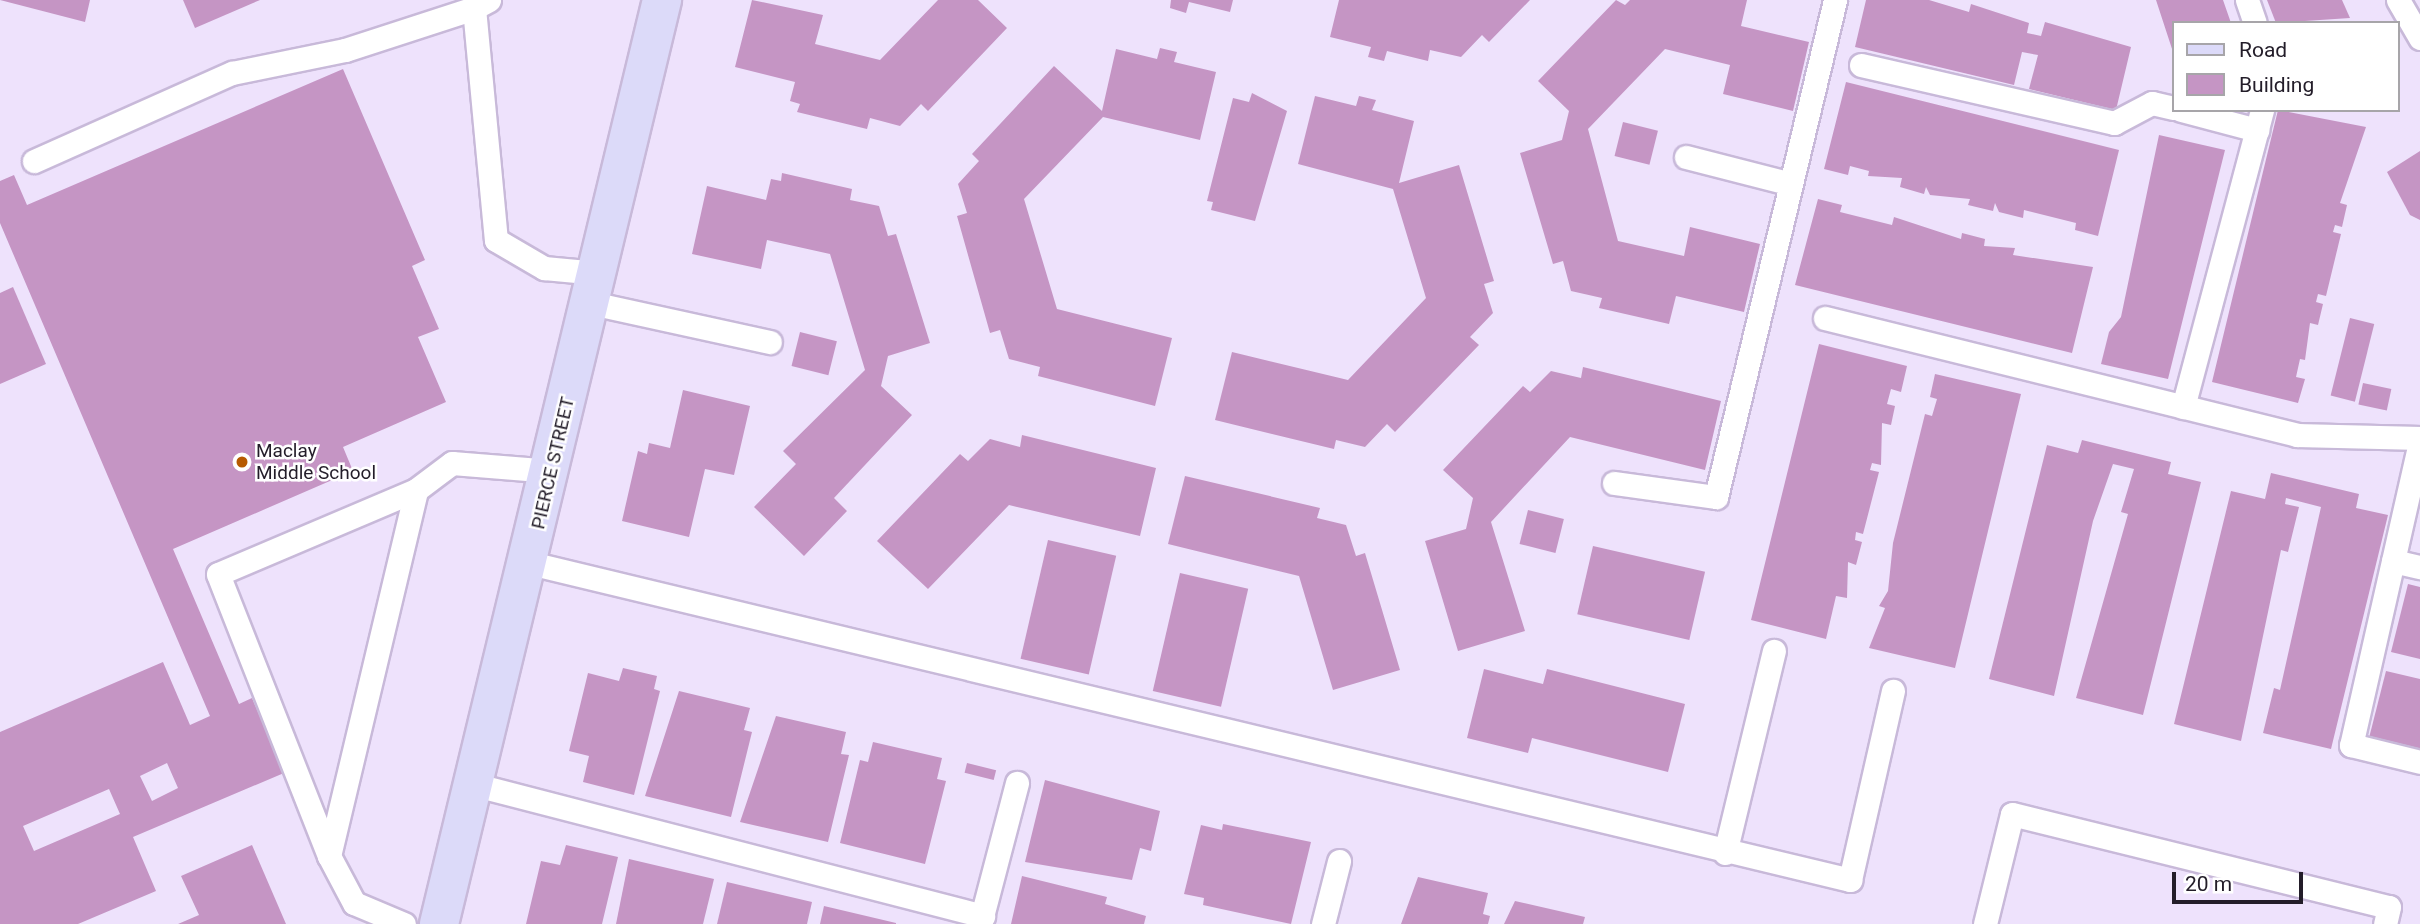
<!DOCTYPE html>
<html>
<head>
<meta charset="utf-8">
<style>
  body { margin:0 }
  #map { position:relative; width:2420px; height:924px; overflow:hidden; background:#eee2fc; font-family:Roboto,sans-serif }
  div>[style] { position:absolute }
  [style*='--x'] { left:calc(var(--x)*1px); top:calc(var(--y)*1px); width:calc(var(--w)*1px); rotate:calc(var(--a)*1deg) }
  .building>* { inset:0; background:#c595c4; transform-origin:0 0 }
  .roads { filter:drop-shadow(2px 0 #c8b9d9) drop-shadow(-2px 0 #c8b9d9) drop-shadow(0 2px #c8b9d9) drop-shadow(0 -2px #c8b9d9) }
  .lane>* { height:23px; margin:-11.5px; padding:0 11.5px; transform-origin:11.5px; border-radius:11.5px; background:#fff }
  .secondary>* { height:38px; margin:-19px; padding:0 19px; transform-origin:19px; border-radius:19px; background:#dcdaf9 }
  .dots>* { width:19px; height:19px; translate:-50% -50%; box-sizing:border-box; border:4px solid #fff; border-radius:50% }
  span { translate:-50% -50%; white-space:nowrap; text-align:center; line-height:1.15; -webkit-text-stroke:5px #fff; paint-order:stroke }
  .poi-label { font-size:19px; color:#231d29 }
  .left { translate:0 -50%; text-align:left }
  .street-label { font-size:19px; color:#231d29 }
  .legend { position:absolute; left:2172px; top:21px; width:228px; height:91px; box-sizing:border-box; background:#fff; border:2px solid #a7a5a9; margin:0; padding:9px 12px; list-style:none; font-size:21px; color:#231d29 }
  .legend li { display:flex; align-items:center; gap:14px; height:35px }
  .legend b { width:35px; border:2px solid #a7a5a9 }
  .scale { position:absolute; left:2172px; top:872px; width:131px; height:32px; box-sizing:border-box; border:4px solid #231d29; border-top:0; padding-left:9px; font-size:21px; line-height:24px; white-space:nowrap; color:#231d29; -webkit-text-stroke:5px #fff; paint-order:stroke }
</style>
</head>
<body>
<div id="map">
  <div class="building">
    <i style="clip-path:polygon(0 0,90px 0,85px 22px)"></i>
    <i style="clip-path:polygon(183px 0,260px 0,195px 28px)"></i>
    <i style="clip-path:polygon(752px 0,823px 15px,815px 44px,880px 60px,938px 0,978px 0,1007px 28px,928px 111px,921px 104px,900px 126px,870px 118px,867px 129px,797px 112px,800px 104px,790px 101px,795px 82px,735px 67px)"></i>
    <i style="clip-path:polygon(1171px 0,1233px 0,1230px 12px,1189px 2px,1186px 13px,1170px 8px)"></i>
    <i style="clip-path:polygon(1339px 0,1530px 0,1489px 42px,1482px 35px,1461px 57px,1430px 50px,1428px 61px,1387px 51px,1384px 61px,1368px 57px,1371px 47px,1330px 37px)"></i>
    <i style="clip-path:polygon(1616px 0,1625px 5px,1630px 0,1747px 0,1741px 26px,1809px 42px,1793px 111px,1723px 94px,1730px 65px,1665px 49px,1588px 129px,1618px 241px,1684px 256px,1690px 227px,1760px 244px,1744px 312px,1676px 296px,1669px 324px,1599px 308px,1602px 298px,1571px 291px,1563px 261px,1553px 264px,1520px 153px,1562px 140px,1569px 111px,1538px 81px)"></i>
    <i style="clip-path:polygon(1866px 0,1929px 0,1969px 12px,1971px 4px,2029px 23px,2027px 33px,2041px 36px,2045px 22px,2131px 47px,2116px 110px,2029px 89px,2038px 55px,2022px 52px,2014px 85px,1855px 47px)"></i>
    <i style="clip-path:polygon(2156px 0,2223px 0,2231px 23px,2173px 23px,2173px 52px)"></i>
    <i style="clip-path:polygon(2267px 0,2342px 0,2350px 18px,2276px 23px)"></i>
    <i style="clip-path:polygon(1160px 48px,1177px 52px,1174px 62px,1216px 72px,1200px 140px,1103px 117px,1024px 199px,1057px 309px,1172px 338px,1155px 406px,1038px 376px,1040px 367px,1009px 359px,1000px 330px,990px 333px,957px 216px,967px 213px,958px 184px,979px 161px,972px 154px,1054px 66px,1102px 111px,1116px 49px,1157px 59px)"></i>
    <i style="clip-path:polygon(evenodd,343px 69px,425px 260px,412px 266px,439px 329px,418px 337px,446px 402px,343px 447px,353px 471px,173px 549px,239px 704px,252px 698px,284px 773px,133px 837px,156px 891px,78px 924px,0 924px,0 732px,163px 662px,190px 725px,210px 716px,0 223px,0 181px,14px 175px,27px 205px,343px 69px,167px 763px,178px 788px,152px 801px,140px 776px,167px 763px,343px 69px,109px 789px,120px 814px,34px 851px,23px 826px,109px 789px)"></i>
    <i style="clip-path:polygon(1846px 82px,2119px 150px,2098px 236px,2075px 230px,2076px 223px,2024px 210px,2023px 218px,1999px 212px,1995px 203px,1993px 211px,1968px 205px,1970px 199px,1930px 195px,1926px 187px,1924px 194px,1900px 187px,1902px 178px,1868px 176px,1869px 171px,1850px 166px,1848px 175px,1824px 169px)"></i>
    <i style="clip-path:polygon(1252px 93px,1287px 111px,1255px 221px,1211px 210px,1213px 202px,1207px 201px,1233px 98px,1249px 102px)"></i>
    <i style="clip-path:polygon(1315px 96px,1356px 106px,1359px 96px,1376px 100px,1372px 110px,1414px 121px,1399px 183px,1459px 165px,1494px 281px,1484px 284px,1493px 313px,1470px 337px,1479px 345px,1395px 432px,1387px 424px,1365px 447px,1336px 440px,1334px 449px,1215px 420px,1232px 352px,1348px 380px,1426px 298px,1393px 189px,1298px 164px)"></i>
    <i style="clip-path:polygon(2278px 110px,2366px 127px,2340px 203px,2347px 205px,2342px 227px,2335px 225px,2333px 232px,2341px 234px,2326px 296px,2318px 294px,2316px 302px,2323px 304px,2318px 325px,2310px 323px,2305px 360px,2300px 359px,2296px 377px,2305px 379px,2298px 403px,2212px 382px)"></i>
    <i style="left:1623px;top:122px;width:36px;height:35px;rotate:14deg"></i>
    <i style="clip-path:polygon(2159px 135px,2225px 150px,2168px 379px,2101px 364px,2109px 332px,2121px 317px)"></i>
    <i style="clip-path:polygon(2420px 151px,2420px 220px,2410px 215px,2387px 172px)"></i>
    <i style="clip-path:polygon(782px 173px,852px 189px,850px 200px,879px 206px,888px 236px,896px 234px,930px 343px,888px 356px,881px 386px,912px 415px,834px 498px,847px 511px,804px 556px,754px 507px,796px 464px,783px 451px,865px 370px,830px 254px,767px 240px,761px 269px,692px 254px,707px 186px,766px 200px,771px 179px,781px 181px)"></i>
    <i style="clip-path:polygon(1818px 199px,1842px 205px,1840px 212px,1892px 225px,1894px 217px,1961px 239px,1962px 233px,1985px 239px,1984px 246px,2015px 248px,2013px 255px,2093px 267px,2072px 353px,1795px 285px)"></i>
    <i style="clip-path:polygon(13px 287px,46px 364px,0 384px,0 293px)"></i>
    <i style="left:2350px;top:318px;width:25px;height:80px;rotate:14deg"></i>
    <i style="left:800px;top:332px;width:38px;height:35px;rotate:14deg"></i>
    <i style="clip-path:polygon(1819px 344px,1907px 366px,1901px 392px,1891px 389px,1887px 404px,1895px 406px,1891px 425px,1882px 423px,1881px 465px,1872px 463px,1870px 470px,1879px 472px,1863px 534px,1856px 532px,1855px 540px,1862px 542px,1856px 565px,1848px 562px,1847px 598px,1836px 596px,1826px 639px,1751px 620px)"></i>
    <i style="clip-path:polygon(1583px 367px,1721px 401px,1705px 470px,1570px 437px,1491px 522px,1525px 631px,1458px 651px,1425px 541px,1466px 529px,1473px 498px,1443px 470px,1523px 386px,1530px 392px,1551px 371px,1581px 378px)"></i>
    <i style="clip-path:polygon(1935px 374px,2021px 394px,1955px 668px,1869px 648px,1885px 608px,1879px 606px,1888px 591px,1893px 543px,1925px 414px,1932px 416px,1937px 399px,1930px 397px)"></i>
    <i style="left:2363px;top:383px;width:29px;height:22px;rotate:12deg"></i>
    <i style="clip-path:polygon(683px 390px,750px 406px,734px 475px,705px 469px,689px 537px,622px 521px,638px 451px,647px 454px,649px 443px,670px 448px)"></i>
    <i style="clip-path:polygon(1022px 435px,1156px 468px,1140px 536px,1009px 505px,928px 589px,877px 541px,960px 454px,968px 461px,990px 439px,1020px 447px)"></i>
    <i style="clip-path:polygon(2082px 440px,2171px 462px,2168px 474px,2201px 482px,2143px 715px,2076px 698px,2128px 514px,2121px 512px,2134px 469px,2113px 464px,2093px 521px,2054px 696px,1989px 679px,2047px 445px,2078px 453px)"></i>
    <i style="clip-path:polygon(2271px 473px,2359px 494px,2356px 508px,2388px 515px,2331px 749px,2263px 733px,2274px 688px,2280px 690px,2321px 507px,2286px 498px,2285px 504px,2299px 507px,2288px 552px,2281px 550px,2241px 741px,2174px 724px,2231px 491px,2265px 499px)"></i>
    <i style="clip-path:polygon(1185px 476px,1320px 508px,1317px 518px,1346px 525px,1356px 556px,1365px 553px,1400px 670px,1333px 690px,1299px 576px,1168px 544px)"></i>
    <i style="left:1528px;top:510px;width:37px;height:35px;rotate:14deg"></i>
    <i style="left:1048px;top:540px;width:70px;height:122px;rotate:13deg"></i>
    <i style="left:1593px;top:546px;width:115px;height:70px;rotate:13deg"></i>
    <i style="left:1180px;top:573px;width:70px;height:121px;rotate:13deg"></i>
    <i style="clip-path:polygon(2408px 584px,2420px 587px,2420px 659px,2391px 652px)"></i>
    <i style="clip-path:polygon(623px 668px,657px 676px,654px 689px,660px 691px,634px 795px,583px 782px,589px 756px,569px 751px,588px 673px,619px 681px)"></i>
    <i style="clip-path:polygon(1484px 669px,1543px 684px,1547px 669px,1685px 704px,1668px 772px,1532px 738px,1528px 753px,1467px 738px)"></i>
    <i style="clip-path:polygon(2386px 671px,2420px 679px,2420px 750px,2369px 738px)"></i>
    <i style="clip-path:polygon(679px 691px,750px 708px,744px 730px,752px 732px,731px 817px,645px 796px)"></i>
    <i style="clip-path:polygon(776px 716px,846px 732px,841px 754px,849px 755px,828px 842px,740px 822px)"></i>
    <i style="clip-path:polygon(873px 742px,942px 758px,937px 779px,946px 781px,925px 864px,840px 843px,860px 760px,868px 762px)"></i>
    <i style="left:967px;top:763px;width:30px;height:10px;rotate:14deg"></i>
    <i style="clip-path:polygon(1045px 780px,1160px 811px,1151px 851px,1140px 848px,1132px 880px,1025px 862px)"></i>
    <i style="clip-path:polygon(1223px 824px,1311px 842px,1291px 924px,1203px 905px,1204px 898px,1184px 894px,1201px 825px,1222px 830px)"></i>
    <i style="clip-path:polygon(252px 845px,286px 924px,178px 924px,199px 915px,181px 876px)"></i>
    <i style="clip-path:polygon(566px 845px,618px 857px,602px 924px,526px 924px,541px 861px,560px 865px)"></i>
    <i style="clip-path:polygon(629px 859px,714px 879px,703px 924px,616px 924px)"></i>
    <i style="clip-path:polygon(1022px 876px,1107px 897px,1105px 904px,1146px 916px,1144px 924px,1011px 924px)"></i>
    <i style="clip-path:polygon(1418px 877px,1488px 893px,1483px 914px,1490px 916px,1488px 924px,1401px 924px)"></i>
    <i style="clip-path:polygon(727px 882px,812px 902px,807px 924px,717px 924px)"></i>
    <i style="clip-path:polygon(1515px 901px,1585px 917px,1583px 924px,1504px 924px)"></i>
    <i style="clip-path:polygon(824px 906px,896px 923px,896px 924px,820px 924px)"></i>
  </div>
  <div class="roads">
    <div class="lane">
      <i style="--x:489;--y:0;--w:17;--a:152"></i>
      <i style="--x:474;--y:8;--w:233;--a:84.6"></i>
      <i style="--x:496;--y:240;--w:56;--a:30.3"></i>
      <i style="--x:544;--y:268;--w:54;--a:5.3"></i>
      <i style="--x:2247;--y:0;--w:24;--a:71"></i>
      <i style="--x:2398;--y:0;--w:44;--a:59.9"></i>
      <i style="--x:1861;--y:65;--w:260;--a:12.9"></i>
      <i style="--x:2114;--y:123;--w:43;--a:-27.8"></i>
      <i style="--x:2152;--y:103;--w:22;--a:13"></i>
      <i style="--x:2181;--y:110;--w:79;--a:14.7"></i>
      <i style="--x:1686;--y:157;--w:108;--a:14.4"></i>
      <i style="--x:34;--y:161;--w:217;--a:-24"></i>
      <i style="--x:232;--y:73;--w:115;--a:-11.5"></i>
      <i style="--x:345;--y:50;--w:136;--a:-18"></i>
      <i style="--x:591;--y:303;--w:183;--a:12.3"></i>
      <i style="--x:1825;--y:318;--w:486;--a:13.9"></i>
      <i style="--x:2297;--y:435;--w:123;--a:1.4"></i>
      <i style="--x:2183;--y:407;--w:307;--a:-75.1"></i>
      <i style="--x:2420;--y:442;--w:311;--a:102.8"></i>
      <i style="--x:2351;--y:745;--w:71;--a:13.8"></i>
      <i style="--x:1614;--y:483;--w:103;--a:7.8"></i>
      <i style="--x:1716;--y:497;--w:511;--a:-76.53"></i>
      <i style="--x:2393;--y:561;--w:28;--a:13"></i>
      <i style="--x:530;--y:563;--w:1358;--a:13.5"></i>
      <i style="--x:1850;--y:880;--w:194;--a:-77.2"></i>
      <i style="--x:472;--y:784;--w:528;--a:14.48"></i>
      <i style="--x:1725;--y:853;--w:208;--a:-76.4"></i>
      <i style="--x:329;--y:856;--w:376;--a:-76.6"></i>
      <i style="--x:404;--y:924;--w:54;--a:-157.2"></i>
      <i style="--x:354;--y:903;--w:53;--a:-118"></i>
      <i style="--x:329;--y:856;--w:303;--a:-111.5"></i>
      <i style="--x:218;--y:574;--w:215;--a:-23"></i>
      <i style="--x:416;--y:490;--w:45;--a:-36.9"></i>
      <i style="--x:452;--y:463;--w:100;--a:4.6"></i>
      <i style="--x:980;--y:924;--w:146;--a:-75.3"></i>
      <i style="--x:1323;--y:924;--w:65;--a:-75.7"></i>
      <i style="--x:1985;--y:924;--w:113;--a:-76.2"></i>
      <i style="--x:2012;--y:814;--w:388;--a:13.9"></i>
      <i style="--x:2389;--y:907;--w:17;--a:103"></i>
    </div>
    <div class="secondary">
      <i style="--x:439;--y:924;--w:951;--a:-76.43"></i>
    </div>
  </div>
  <div class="dots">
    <i style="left:242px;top:462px;background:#b65a00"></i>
  </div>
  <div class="poi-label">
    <span class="left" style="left:256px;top:462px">Maclay<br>Middle School</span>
  </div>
  <div class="street-label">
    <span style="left:553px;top:463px;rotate:-77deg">PIERCE STREET</span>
  </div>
  <ul class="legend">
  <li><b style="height:9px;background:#dcdaf9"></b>Road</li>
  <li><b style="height:19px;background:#c595c4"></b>Building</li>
  </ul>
  <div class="scale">20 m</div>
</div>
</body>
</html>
